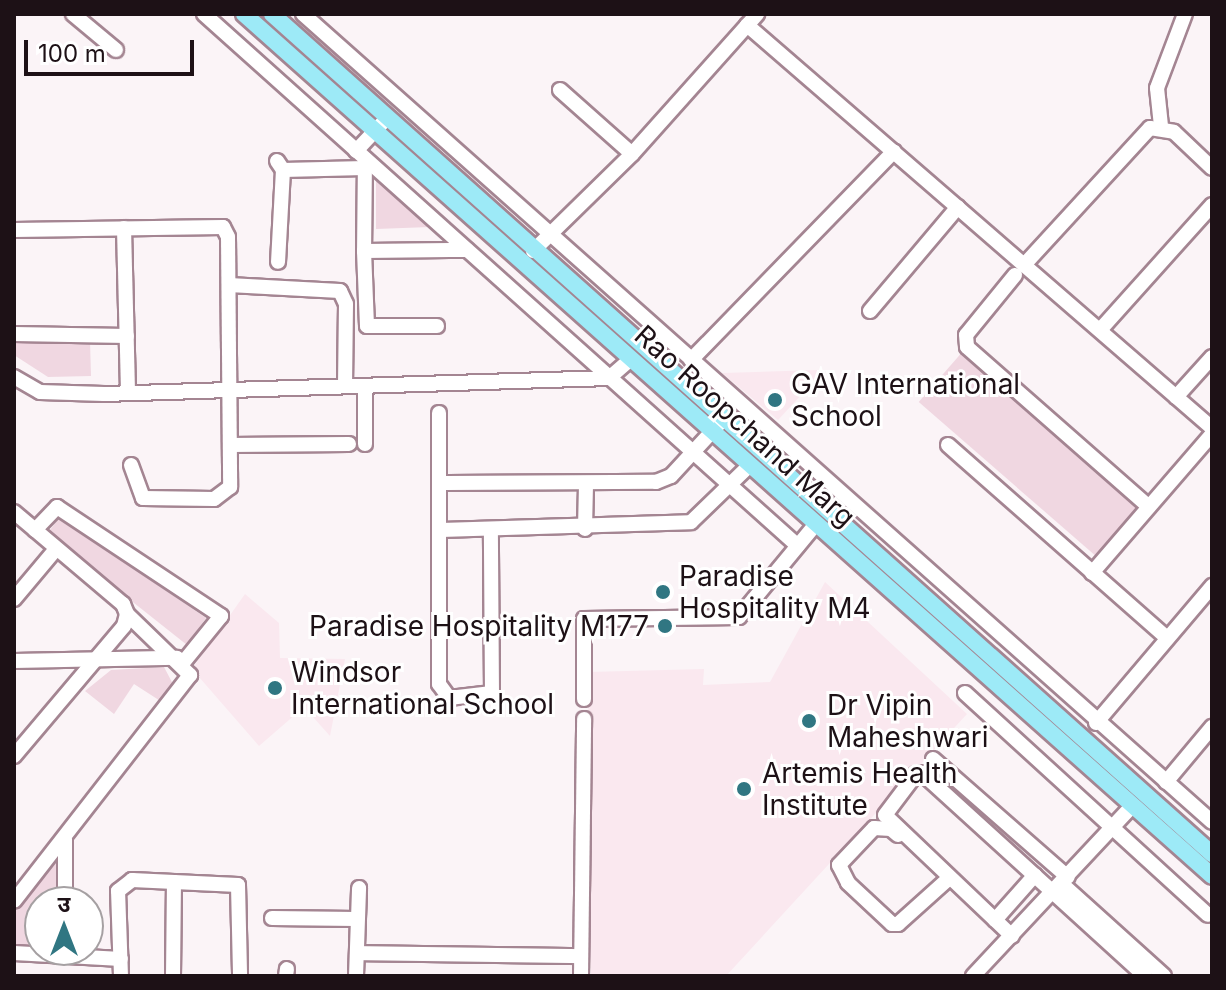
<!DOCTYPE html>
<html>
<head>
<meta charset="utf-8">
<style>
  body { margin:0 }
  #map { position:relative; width:1226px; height:990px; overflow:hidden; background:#fbf4f7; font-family:Inter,"Noto Sans Devanagari",sans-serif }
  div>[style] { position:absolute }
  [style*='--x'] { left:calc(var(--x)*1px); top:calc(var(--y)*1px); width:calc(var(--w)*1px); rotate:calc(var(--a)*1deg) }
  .built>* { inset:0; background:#fae8ef }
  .green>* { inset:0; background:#f0d7e1; transform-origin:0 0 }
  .roads { filter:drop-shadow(2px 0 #a48592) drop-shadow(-2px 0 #a48592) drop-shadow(0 2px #a48592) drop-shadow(0 -2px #a48592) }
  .minor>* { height:14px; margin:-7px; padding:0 7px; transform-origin:7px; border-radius:7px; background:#fff }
  .major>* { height:16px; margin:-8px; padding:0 8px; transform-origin:8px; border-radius:8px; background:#9deaf7 }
  .dots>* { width:22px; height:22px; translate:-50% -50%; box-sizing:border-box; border:4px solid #fff; border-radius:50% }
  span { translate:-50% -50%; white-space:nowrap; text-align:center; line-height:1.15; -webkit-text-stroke:6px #fff; paint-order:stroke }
  .poi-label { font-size:28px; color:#1d1116 }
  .left { translate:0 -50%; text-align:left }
  .right { translate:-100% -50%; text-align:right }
  .street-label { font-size:28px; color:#1d1116 }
  .frame { position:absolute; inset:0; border:16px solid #1d1116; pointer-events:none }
  .north { position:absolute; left:24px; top:886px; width:80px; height:80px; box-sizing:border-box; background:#fff; border:2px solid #a5a0a2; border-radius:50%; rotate:0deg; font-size:22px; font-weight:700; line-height:32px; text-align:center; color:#1d1116 }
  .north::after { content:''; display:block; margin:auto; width:28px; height:36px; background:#307682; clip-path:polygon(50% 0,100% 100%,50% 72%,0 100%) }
  .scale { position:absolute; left:24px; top:40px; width:170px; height:36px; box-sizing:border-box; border:4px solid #1d1116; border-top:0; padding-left:10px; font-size:24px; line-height:28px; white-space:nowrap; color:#1d1116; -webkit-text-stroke:6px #fff; paint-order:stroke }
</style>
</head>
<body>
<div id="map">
  <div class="built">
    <i style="clip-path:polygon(817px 370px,816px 379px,778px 420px,722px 373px)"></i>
    <i style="clip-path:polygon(825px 582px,967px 714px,726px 976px,591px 976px,588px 672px,704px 669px,703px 685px,770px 682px)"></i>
    <i style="clip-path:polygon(245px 594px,279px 623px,280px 658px,345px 659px,330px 736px,304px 707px,259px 746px,192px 669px)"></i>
  </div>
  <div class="green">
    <i style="clip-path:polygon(376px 179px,430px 227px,376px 229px)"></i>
    <i style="clip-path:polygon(14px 341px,90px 341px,91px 376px,48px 377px,14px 355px)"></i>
    <i style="left:964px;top:350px;width:235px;height:69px;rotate:41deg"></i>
    <i style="clip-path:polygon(59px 518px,206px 618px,187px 645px,47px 534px)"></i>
    <i style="clip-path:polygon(164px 667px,174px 686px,165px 704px,134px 684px,114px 714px,85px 691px,111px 670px)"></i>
    <i style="clip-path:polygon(56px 861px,58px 902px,40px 902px,40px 949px,14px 947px,14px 913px)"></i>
  </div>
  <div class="roads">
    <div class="minor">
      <i style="--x:73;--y:14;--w:56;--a:39.9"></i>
      <i style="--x:204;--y:14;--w:797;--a:41.85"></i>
      <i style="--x:303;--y:14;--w:1216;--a:41.63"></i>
      <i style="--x:747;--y:25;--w:615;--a:40.91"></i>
      <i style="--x:560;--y:90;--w:96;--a:41.6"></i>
      <i style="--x:1161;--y:126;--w:38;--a:-96"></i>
      <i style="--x:1157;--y:88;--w:79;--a:-69.3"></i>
      <i style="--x:356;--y:151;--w:45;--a:-46.8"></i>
      <i style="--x:365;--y:159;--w:92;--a:90.6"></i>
      <i style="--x:364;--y:251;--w:103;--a:-0.6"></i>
      <i style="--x:277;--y:161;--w:11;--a:56"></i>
      <i style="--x:283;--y:170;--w:92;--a:93.1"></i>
      <i style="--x:283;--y:170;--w:82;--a:-1.4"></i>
      <i style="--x:124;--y:228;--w:165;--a:88.6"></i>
      <i style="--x:14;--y:230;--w:209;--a:-0.8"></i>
      <i style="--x:223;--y:227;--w:11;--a:63"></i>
      <i style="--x:228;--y:237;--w:250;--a:89.5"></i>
      <i style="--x:230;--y:487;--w:20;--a:143"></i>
      <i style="--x:214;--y:499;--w:71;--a:-179.2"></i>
      <i style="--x:143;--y:498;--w:35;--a:-110"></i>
      <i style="--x:364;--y:251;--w:75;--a:87.7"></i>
      <i style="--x:367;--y:326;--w:70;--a:0"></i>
      <i style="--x:533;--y:251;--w:139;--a:-44.4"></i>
      <i style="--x:632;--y:154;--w:188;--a:-48.2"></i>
      <i style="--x:1024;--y:265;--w:186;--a:-47.4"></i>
      <i style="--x:1150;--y:128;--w:24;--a:9"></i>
      <i style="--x:1174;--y:132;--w:52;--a:43.5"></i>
      <i style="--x:1015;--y:275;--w:77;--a:129.2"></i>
      <i style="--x:966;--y:335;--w:12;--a:85"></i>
      <i style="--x:967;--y:347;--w:242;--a:41.3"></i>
      <i style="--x:229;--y:285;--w:111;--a:3.1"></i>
      <i style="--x:340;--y:291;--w:14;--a:65"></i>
      <i style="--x:346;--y:304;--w:82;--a:90.7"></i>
      <i style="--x:870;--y:311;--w:136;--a:-49.8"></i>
      <i style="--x:1100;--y:330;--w:168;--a:-48.1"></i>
      <i style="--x:14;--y:334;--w:113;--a:1"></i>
      <i style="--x:691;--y:360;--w:291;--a:-45.8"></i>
      <i style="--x:14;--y:377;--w:30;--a:30"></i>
      <i style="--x:40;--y:392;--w:64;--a:1.8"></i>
      <i style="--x:104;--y:394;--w:505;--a:-1.81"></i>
      <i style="--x:609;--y:378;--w:29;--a:-41"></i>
      <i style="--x:365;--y:386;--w:58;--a:90"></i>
      <i style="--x:1176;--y:397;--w:54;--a:-48"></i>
      <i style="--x:439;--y:413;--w:271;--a:90"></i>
      <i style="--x:439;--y:684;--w:17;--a:54"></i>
      <i style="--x:449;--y:698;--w:43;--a:-6.6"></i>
      <i style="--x:492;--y:693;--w:163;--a:-90.4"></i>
      <i style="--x:230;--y:445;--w:119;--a:-0.5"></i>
      <i style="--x:948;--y:445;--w:292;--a:41.4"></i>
      <i style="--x:439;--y:483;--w:217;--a:-0.3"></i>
      <i style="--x:656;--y:482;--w:16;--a:-22"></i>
      <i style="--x:671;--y:476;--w:71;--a:-47.3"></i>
      <i style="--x:14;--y:512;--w:143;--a:40.2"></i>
      <i style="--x:123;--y:604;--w:11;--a:68"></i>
      <i style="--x:127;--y:614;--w:88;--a:44.1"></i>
      <i style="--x:190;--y:675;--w:286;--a:127.9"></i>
      <i style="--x:585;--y:529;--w:45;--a:-88.7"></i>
      <i style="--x:35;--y:530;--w:32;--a:-46"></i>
      <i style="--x:57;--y:507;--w:197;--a:33.6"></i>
      <i style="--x:221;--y:616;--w:62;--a:129.1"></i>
      <i style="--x:440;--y:530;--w:251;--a:-1.8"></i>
      <i style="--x:691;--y:522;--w:82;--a:-44"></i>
      <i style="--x:1092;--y:573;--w:184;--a:-49.2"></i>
      <i style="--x:14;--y:599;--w:65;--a:-50"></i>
      <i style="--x:14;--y:661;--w:163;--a:-1.1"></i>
      <i style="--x:965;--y:693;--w:329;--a:42.4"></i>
      <i style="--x:584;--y:699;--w:80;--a:-90"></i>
      <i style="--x:584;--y:619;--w:155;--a:-0.7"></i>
      <i style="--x:739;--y:617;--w:121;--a:-50.4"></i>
      <i style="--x:1096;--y:723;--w:180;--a:-49.7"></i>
      <i style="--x:14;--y:756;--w:170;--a:-49.8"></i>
      <i style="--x:124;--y:626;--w:12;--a:-76"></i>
      <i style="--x:933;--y:759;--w:179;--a:41.2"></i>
      <i style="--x:1166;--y:782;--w:72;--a:-50.1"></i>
      <i style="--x:898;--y:835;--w:9;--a:-139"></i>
      <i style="--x:891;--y:829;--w:17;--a:-177"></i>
      <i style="--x:874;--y:828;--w:51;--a:133.4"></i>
      <i style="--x:839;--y:865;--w:20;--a:63"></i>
      <i style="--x:848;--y:883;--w:60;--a:43"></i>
      <i style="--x:892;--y:924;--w:6;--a:0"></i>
      <i style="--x:898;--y:924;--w:64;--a:-41.9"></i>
      <i style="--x:65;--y:839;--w:63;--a:90"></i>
      <i style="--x:1062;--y:884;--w:137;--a:42"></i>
      <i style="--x:272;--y:918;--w:84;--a:0.7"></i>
      <i style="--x:995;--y:920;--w:60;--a:-48.4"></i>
      <i style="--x:1012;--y:936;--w:175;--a:-136.4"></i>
      <i style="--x:885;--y:815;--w:51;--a:-52.9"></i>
      <i style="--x:916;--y:774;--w:6;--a:-9"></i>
      <i style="--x:922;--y:773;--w:302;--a:42.3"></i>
      <i style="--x:14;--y:953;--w:107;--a:3.2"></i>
      <i style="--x:357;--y:953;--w:224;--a:0.8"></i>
      <i style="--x:121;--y:976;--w:85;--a:-92"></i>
      <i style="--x:118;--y:891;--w:18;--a:-38"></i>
      <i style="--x:132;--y:880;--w:106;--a:2.7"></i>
      <i style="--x:238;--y:885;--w:91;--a:88.7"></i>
      <i style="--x:173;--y:976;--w:94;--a:-89.4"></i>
      <i style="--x:286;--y:976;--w:7;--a:-82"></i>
      <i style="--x:356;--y:976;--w:88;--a:-88"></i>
      <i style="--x:581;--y:976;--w:257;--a:-89.3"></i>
      <i style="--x:973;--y:976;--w:233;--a:-46.9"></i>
    </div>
    <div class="major">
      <i style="--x:244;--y:14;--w:1296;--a:41.68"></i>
      <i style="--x:272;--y:14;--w:1261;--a:41.78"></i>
    </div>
  </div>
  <div class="dots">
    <i style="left:775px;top:400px;background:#307682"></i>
    <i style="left:663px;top:592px;background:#307682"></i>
    <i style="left:665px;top:626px;background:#307682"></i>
    <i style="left:275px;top:688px;background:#307682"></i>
    <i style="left:809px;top:721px;background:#307682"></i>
    <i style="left:744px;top:789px;background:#307682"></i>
  </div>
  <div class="poi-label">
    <span class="left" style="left:791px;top:400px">GAV International<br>School</span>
    <span class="left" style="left:679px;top:592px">Paradise<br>Hospitality M4</span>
    <span class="right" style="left:649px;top:626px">Paradise Hospitality M177</span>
    <span class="left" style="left:291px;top:688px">Windsor<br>International School</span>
    <span class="left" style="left:827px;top:721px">Dr Vipin<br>Maheshwari</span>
    <span class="left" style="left:762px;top:789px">Artemis Health<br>Institute</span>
  </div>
  <div class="street-label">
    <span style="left:745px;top:426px;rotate:42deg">Rao Roopchand Marg</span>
  </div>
  <div class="frame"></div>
  <div class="north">उ</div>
  <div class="scale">100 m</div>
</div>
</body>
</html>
